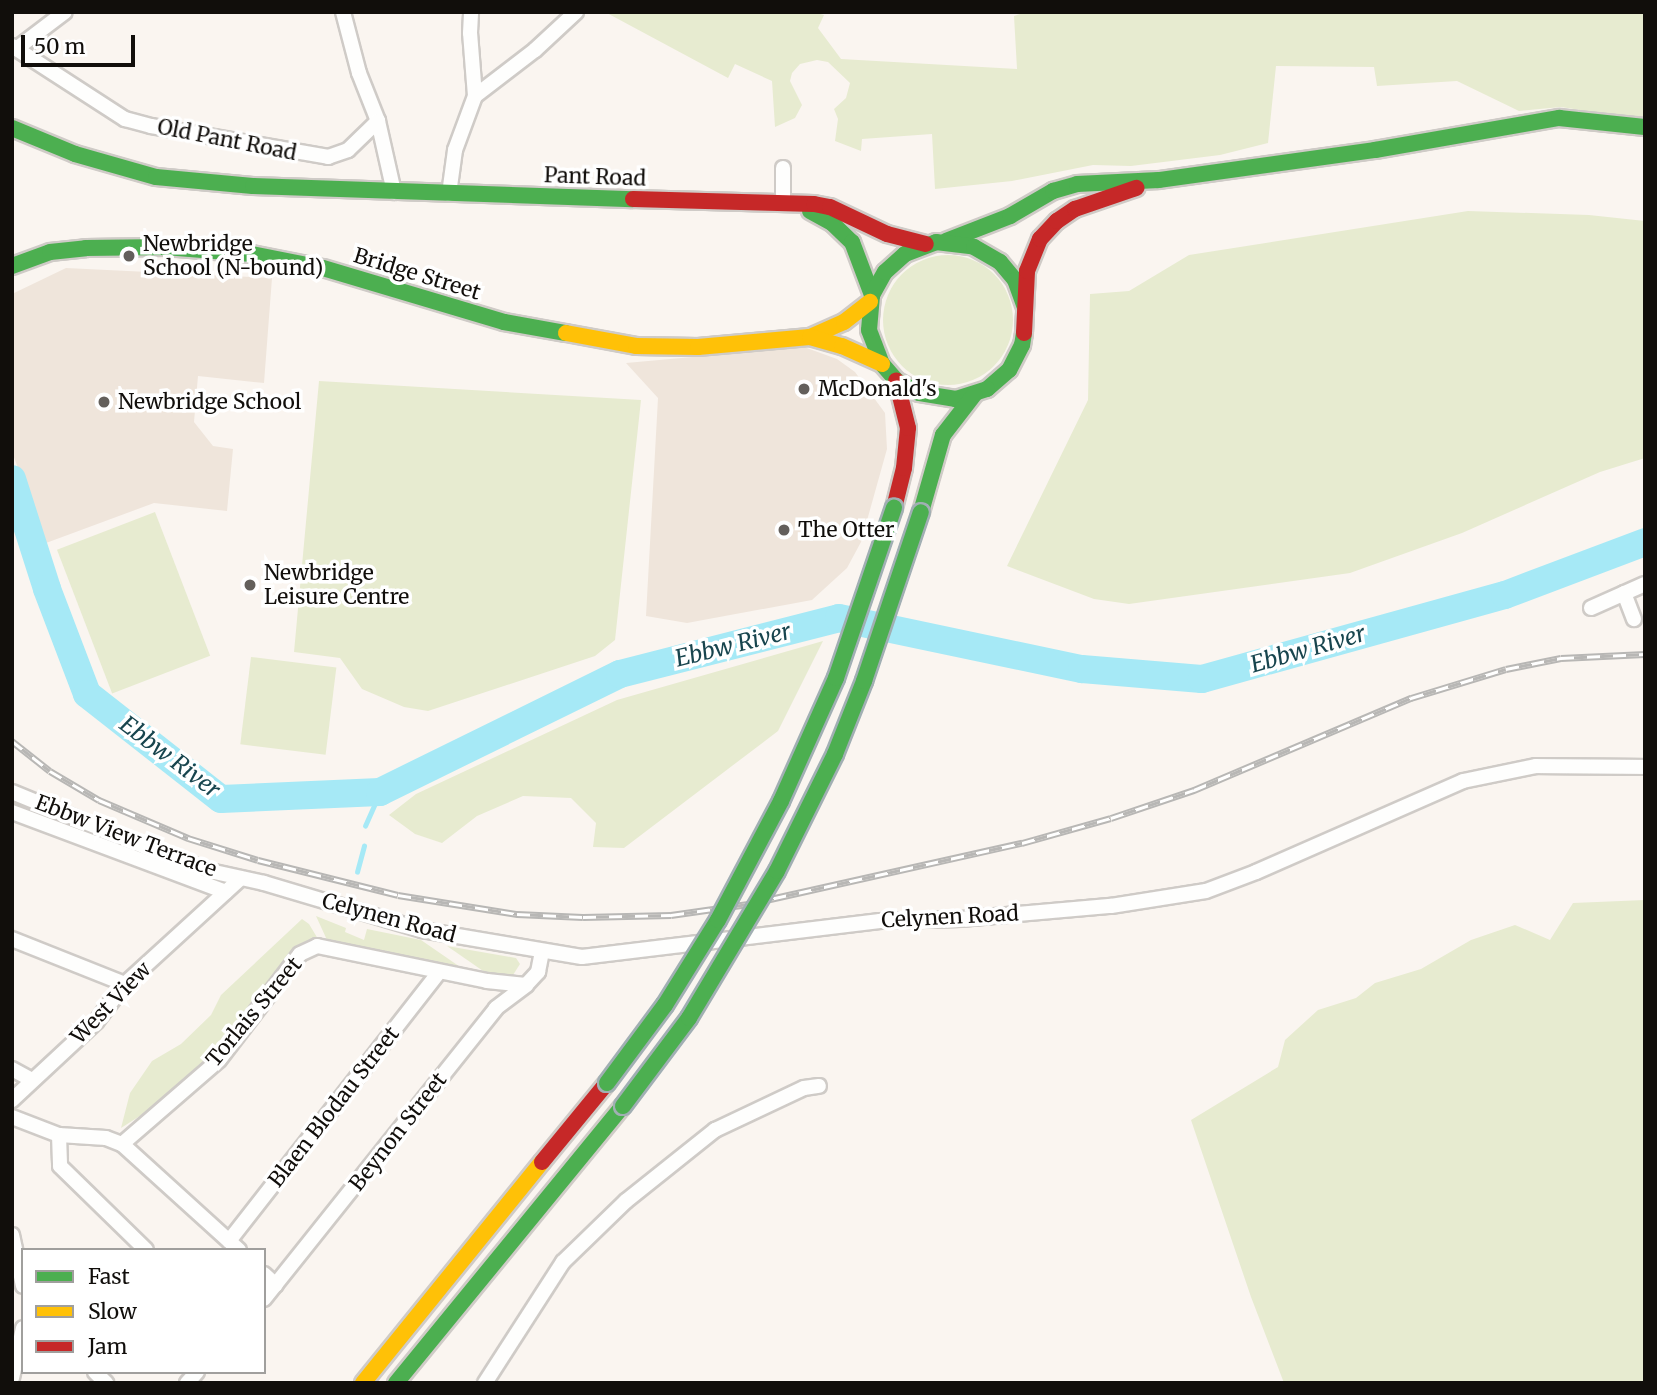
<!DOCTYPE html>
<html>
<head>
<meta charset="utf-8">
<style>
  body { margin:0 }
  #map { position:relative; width:1657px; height:1395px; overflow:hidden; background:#faf5f0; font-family:Merriweather,serif }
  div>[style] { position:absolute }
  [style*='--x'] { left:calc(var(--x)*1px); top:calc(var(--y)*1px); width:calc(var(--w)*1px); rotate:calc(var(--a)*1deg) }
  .built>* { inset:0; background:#efe5db }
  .green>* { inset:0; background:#e7ebd0; transform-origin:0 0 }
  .round { border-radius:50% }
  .stream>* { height:4.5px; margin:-2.25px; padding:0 2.25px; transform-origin:2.25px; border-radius:2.25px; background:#a6e9f6 }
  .river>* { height:28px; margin:-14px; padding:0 14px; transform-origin:14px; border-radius:14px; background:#a6e9f6 }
  .roads { filter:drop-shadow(2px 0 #cfcbc7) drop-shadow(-2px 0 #cfcbc7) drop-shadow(0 2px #cfcbc7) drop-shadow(0 -2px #cfcbc7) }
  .street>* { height:14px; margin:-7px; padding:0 7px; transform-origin:7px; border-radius:7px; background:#fefefd }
  .fast>* { height:16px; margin:-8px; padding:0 8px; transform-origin:8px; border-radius:8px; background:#4caf50 }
  .slow>* { height:16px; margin:-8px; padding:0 8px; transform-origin:8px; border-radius:8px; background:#ffc107 }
  .jam>* { height:16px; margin:-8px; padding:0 8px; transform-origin:8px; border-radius:8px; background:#c62828 }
  .rail>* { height:7px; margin-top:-3.5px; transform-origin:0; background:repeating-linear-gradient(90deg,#fff 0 13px,#b8b7b5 0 26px); box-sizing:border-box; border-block:2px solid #b8b7b5 }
  .bridges { filter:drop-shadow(2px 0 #a1afb3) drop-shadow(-2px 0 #a1afb3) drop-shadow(0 2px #a1afb3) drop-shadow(0 -2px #a1afb3) }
  .fast-bridge>* { height:16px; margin:-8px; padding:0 8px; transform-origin:8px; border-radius:8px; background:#4caf50 }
  .dots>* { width:19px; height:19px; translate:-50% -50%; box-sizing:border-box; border:4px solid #fff; border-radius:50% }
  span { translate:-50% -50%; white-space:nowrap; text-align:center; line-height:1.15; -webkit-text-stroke:7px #fff; paint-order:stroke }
  .street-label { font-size:21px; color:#110e0b }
  .poi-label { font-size:21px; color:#110e0b }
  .left { translate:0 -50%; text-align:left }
  .water-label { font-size:23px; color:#18454e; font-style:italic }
  .frame { position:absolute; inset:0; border:14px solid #110e0b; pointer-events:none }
  .legend { position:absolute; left:21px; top:1248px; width:245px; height:126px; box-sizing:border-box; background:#fff; border:2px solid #a09f9d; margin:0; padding:9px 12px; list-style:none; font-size:21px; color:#110e0b }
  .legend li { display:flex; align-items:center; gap:14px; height:35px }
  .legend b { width:35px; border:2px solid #a09f9d }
  .scale { position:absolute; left:21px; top:35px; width:114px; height:32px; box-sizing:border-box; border:4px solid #110e0b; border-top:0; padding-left:9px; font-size:21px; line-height:24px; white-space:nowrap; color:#110e0b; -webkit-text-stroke:5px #fff; paint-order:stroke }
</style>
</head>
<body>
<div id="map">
  <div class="built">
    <i style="clip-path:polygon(66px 268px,272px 278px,264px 383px,198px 376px,194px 422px,213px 446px,233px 449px,227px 511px,154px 503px,46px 543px,12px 452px,12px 294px)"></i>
    <i style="clip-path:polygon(804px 347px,837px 359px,855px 372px,885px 413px,887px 449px,861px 542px,847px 568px,812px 600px,687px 623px,646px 616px,658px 398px,626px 363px)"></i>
  </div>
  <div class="green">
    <i style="clip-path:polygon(605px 12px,813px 12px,824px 15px,818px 28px,841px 59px,1017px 69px,1014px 16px,1026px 12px,1645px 12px,1645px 120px,1561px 107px,1519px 111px,1457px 81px,1377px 86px,1374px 67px,1276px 66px,1268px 143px,1220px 155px,1131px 166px,1093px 165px,1012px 181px,935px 189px,932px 134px,862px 139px,861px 151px,835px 141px,838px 119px,834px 109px,846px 98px,850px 83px,828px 62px,817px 60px,800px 64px,792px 73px,790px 81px,802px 105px,795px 118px,775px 127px,772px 81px,735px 64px,728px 78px)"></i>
    <i style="clip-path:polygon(1468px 211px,1589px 215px,1645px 221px,1645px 458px,1600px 472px,1462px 533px,1350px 573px,1129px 604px,1094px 599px,1007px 566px,1088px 400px,1090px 294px,1129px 291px,1189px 255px)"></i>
    <i class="round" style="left:883px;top:255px;width:130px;height:130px"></i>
    <i style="clip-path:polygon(319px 381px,641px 400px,615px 640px,595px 656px,428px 711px,404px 707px,362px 689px,340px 658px,294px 652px)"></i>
    <i style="left:155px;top:512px;width:154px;height:105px;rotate:69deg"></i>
    <i style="clip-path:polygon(823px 641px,778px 731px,624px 848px,593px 847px,596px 823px,571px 798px,523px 796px,477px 816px,442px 843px,415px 834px,389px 815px,416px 794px,617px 700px)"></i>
    <i style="left:251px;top:657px;width:86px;height:88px;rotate:7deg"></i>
    <i style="clip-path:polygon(1645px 900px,1645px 1383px,1284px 1383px,1251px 1297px,1191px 1120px,1278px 1067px,1285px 1040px,1318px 1010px,1356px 998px,1375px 983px,1421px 969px,1471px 940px,1515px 925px,1550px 940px,1573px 903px)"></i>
    <i style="clip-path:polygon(316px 916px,346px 928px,345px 932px,364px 940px,367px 929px,421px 940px,466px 971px,327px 940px)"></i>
    <i style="clip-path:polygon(302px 919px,309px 924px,318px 939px,295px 948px,216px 1055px,154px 1107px,121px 1128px,130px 1093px,152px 1061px,181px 1044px,211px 1015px,221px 995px)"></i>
    <i style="clip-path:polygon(447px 946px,516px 958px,520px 964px,513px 975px,486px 973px)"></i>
  </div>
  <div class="stream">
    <i style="--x:365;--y:826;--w:37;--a:-66"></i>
    <i style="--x:357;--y:872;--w:27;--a:-75"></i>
  </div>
  <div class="river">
    <i style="--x:12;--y:479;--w:115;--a:72.3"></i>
    <i style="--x:47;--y:589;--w:112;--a:69.1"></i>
    <i style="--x:87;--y:694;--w:170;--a:38.1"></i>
    <i style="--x:221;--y:799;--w:159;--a:-2.5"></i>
    <i style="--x:380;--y:792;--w:267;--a:-26.2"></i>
    <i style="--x:620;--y:674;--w:226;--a:-14.3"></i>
    <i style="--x:839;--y:618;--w:248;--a:11.9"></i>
    <i style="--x:1082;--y:669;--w:120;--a:4.8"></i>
    <i style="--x:1202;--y:679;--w:314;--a:-15.5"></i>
    <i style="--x:1505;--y:595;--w:150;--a:-20.7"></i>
  </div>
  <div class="roads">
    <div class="street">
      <i style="--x:343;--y:12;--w:63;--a:75.3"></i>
      <i style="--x:359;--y:73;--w:52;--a:68.4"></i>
      <i style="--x:12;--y:46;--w:135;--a:32.9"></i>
      <i style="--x:125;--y:119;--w:27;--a:15"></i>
      <i style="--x:151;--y:126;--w:180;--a:9.9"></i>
      <i style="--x:328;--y:157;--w:21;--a:-19"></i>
      <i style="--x:348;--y:150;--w:42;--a:-44"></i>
      <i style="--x:378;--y:121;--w:73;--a:77.3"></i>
      <i style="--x:16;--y:49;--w:61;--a:-37.1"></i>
      <i style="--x:475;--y:96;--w:76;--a:-37.5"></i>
      <i style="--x:535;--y:50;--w:56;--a:-42.8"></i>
      <i style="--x:783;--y:168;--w:36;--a:90"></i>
      <i style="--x:449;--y:194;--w:44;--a:-82.2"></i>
      <i style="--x:455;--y:150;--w:58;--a:-69.7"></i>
      <i style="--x:475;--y:96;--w:63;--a:-94.5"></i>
      <i style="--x:470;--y:33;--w:21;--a:-87"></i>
      <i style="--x:1624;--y:593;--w:28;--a:69"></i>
      <i style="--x:1591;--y:608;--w:59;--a:-24"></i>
      <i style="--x:12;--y:792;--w:155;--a:22.4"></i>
      <i style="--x:155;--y:851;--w:59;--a:20"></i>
      <i style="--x:210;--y:871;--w:55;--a:12.5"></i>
      <i style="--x:264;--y:883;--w:165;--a:16.6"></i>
      <i style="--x:422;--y:930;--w:162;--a:9.6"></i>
      <i style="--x:582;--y:957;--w:300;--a:-6.9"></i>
      <i style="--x:880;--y:921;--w:81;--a:-1.4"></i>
      <i style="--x:961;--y:919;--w:151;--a:-5"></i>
      <i style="--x:1111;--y:906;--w:96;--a:-9"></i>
      <i style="--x:1206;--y:891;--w:53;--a:-20.8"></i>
      <i style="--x:1256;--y:872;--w:226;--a:-23.7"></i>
      <i style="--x:1463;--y:781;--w:75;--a:-11.6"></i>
      <i style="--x:1536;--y:766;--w:109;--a:0.5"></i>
      <i style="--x:12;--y:812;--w:228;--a:20.5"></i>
      <i style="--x:12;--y:939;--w:122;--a:21.7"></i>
      <i style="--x:12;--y:1069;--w:23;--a:29"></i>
      <i style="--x:12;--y:1100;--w:115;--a:-42.9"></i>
      <i style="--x:96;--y:1022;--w:48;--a:-52.7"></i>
      <i style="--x:125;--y:984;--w:157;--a:-42.4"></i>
      <i style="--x:12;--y:1117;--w:50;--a:21"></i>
      <i style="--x:59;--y:1135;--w:47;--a:3.7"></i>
      <i style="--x:106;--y:1138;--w:17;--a:21"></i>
      <i style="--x:122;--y:1144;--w:128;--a:-40.9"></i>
      <i style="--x:219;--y:1060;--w:133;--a:-52.6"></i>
      <i style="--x:300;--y:954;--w:19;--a:-25"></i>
      <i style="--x:317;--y:946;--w:174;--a:11.6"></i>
      <i style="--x:487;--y:981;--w:39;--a:6"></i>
      <i style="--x:526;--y:985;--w:18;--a:-47"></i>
      <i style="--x:538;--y:972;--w:20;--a:-79"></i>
      <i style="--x:59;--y:1135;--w:31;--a:88"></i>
      <i style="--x:60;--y:1166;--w:120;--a:44.3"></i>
      <i style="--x:122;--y:1144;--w:158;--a:42.2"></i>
      <i style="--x:12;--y:1235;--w:52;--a:77.8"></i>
      <i style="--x:229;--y:1241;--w:341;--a:-52"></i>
      <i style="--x:264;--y:1274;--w:16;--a:43"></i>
      <i style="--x:264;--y:1299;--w:372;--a:-51.4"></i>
      <i style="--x:496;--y:1008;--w:38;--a:-37"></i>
      <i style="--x:95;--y:1372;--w:16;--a:45"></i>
      <i style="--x:12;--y:1378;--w:51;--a:-77.6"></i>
      <i style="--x:187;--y:1383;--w:15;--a:-48"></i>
      <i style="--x:485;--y:1383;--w:144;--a:-57.2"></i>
      <i style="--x:563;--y:1262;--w:88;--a:-44.1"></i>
      <i style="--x:626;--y:1201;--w:114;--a:-38.6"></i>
      <i style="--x:715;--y:1130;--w:98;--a:-25.3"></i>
      <i style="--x:804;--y:1088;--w:15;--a:-8"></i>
    </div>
    <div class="fast">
      <i style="--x:12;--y:128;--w:68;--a:22.4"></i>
      <i style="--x:75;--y:154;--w:84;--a:15.9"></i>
      <i style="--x:156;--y:177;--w:97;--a:5.3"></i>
      <i style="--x:253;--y:186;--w:380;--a:2"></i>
      <i style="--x:810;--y:211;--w:25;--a:29"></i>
      <i style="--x:832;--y:223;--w:28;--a:44"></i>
      <i style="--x:852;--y:242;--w:57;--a:69.3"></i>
      <i style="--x:946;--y:241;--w:69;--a:-21.3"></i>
      <i style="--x:1010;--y:216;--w:50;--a:-30.2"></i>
      <i style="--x:1053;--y:191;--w:25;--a:-16"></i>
      <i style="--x:1077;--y:184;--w:82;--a:-2.8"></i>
      <i style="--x:1159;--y:180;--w:218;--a:-7.9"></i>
      <i style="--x:1375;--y:150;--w:187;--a:-9.9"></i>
      <i style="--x:1559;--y:118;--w:86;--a:6"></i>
      <i style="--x:12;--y:266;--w:40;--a:-20.2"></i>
      <i style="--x:50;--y:252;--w:36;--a:-6"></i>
      <i style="--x:86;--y:248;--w:79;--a:-0.7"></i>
      <i style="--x:165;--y:247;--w:87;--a:4.6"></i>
      <i style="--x:252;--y:254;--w:72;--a:11.2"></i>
      <i style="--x:323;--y:268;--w:189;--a:16.6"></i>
      <i style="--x:504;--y:322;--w:63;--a:10.1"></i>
      <i style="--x:1024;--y:333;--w:12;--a:99"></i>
      <i style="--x:1022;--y:345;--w:28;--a:117"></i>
      <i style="--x:1009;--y:370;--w:29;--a:139"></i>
      <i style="--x:987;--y:389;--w:33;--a:162"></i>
      <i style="--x:956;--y:399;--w:37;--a:-171"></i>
      <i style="--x:919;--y:393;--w:26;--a:-151"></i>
      <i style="--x:896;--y:380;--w:21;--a:-131"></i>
      <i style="--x:882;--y:364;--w:36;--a:-111"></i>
      <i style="--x:869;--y:330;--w:35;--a:-85"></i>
      <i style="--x:872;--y:295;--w:26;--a:-61"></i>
      <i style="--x:885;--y:272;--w:27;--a:-42"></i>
      <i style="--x:905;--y:254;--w:33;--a:-21"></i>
      <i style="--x:936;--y:242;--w:38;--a:7"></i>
      <i style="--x:974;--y:247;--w:30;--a:30"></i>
      <i style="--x:1000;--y:262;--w:23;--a:50"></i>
      <i style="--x:1015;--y:280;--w:29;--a:70"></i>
      <i style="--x:921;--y:512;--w:80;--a:-74.1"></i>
      <i style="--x:943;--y:435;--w:51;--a:-52.2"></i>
      <i style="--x:396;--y:1383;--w:358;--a:-50.7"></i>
    </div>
    <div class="slow">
      <i style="--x:566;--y:333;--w:71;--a:10.5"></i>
      <i style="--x:636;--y:346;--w:62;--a:0.9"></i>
      <i style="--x:698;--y:347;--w:112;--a:-5.1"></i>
      <i style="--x:810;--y:337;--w:37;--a:-24"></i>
      <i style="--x:844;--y:322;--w:33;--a:-38"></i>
      <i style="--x:810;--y:337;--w:33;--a:16"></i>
      <i style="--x:842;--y:346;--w:44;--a:24.2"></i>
      <i style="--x:363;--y:1383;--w:284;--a:-51"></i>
    </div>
    <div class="jam">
      <i style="--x:633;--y:199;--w:181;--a:1.6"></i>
      <i style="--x:814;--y:204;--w:16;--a:11"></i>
      <i style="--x:830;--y:207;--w:63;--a:25.3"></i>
      <i style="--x:887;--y:234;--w:40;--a:14.4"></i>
      <i style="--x:1024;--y:333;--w:62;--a:-87.2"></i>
      <i style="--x:1027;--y:271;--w:35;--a:-68"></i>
      <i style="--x:1040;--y:239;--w:25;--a:-47"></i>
      <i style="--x:1057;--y:221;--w:22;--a:-34"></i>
      <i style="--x:1075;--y:209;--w:65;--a:-19"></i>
      <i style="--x:894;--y:508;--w:41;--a:-76"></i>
      <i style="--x:904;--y:468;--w:40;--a:-84.3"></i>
      <i style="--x:908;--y:428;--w:49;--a:-104"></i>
      <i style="--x:542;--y:1162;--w:102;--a:-50.6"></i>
    </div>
  </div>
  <div class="rail">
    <i style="--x:12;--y:741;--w:48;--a:38.3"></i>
    <i style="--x:50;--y:771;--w:57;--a:30.6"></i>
    <i style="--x:99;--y:800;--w:97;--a:23.1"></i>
    <i style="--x:188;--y:838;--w:73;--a:17.4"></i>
    <i style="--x:258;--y:860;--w:144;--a:14"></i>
    <i style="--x:398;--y:895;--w:121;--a:9.1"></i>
    <i style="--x:517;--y:914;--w:66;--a:2.6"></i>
    <i style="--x:583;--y:917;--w:88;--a:-1.3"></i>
    <i style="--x:671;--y:915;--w:78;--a:-8.1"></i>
    <i style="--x:748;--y:904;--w:281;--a:-12.6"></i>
    <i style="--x:1022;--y:843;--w:92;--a:-15.7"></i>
    <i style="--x:1111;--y:818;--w:88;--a:-18.6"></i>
    <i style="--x:1194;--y:790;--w:236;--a:-23"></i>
    <i style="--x:1411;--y:698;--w:99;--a:-17"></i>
    <i style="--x:1506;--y:669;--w:56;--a:-11.3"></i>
    <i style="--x:1561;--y:658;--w:84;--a:-2.7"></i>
  </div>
  <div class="bridges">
    <div class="fast-bridge">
      <i style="--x:607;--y:1083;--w:97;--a:-53.4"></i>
      <i style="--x:665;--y:1005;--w:100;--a:-58.1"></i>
      <i style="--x:718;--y:920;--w:135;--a:-62.1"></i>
      <i style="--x:781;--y:801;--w:135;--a:-65.9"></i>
      <i style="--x:836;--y:678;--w:180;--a:-71.2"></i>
      <i style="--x:623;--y:1106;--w:110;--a:-53.1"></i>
      <i style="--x:689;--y:1018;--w:171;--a:-59.1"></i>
      <i style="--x:777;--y:871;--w:131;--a:-63.6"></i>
      <i style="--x:835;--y:754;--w:79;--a:-68.3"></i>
      <i style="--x:864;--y:681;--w:178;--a:-71.4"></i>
    </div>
  </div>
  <div class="dots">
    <i style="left:129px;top:256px;background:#635f5b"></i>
    <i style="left:804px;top:389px;background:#635f5b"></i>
    <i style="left:104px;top:402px;background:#635f5b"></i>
    <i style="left:784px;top:530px;background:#635f5b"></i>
    <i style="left:250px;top:585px;background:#635f5b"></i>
  </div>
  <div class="street-label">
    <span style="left:227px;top:140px;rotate:11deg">Old Pant Road</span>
    <span style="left:595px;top:177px;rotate:2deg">Pant Road</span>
    <span style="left:417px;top:274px;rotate:17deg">Bridge Street</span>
    <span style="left:126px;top:836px;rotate:21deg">Ebbw View Terrace</span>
    <span style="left:950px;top:917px;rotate:-3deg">Celynen Road</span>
    <span style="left:389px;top:918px;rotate:15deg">Celynen Road</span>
    <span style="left:111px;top:1003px;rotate:-46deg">West View</span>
    <span style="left:254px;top:1012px;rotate:-50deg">Torlais Street</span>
    <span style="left:334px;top:1107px;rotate:-52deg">Blaen Blodau Street</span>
    <span style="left:398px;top:1132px;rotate:-52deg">Beynon Street</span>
  </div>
  <div class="poi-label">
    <span class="left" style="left:143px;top:256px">Newbridge<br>School (N-bound)</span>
    <span class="left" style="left:818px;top:389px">McDonald's</span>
    <span class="left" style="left:118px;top:402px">Newbridge School</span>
    <span class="left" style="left:798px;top:530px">The Otter</span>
    <span class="left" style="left:264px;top:585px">Newbridge<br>Leisure Centre</span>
  </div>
  <div class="water-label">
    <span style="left:733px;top:645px;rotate:-14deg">Ebbw River</span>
    <span style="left:1308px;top:649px;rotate:-16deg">Ebbw River</span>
    <span style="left:170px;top:757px;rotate:37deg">Ebbw River</span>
  </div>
  <div class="frame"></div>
  <ul class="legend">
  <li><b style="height:9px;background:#4caf50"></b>Fast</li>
  <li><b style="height:9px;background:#ffc107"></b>Slow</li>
  <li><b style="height:9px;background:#c62828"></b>Jam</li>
  </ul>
  <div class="scale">50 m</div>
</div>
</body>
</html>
